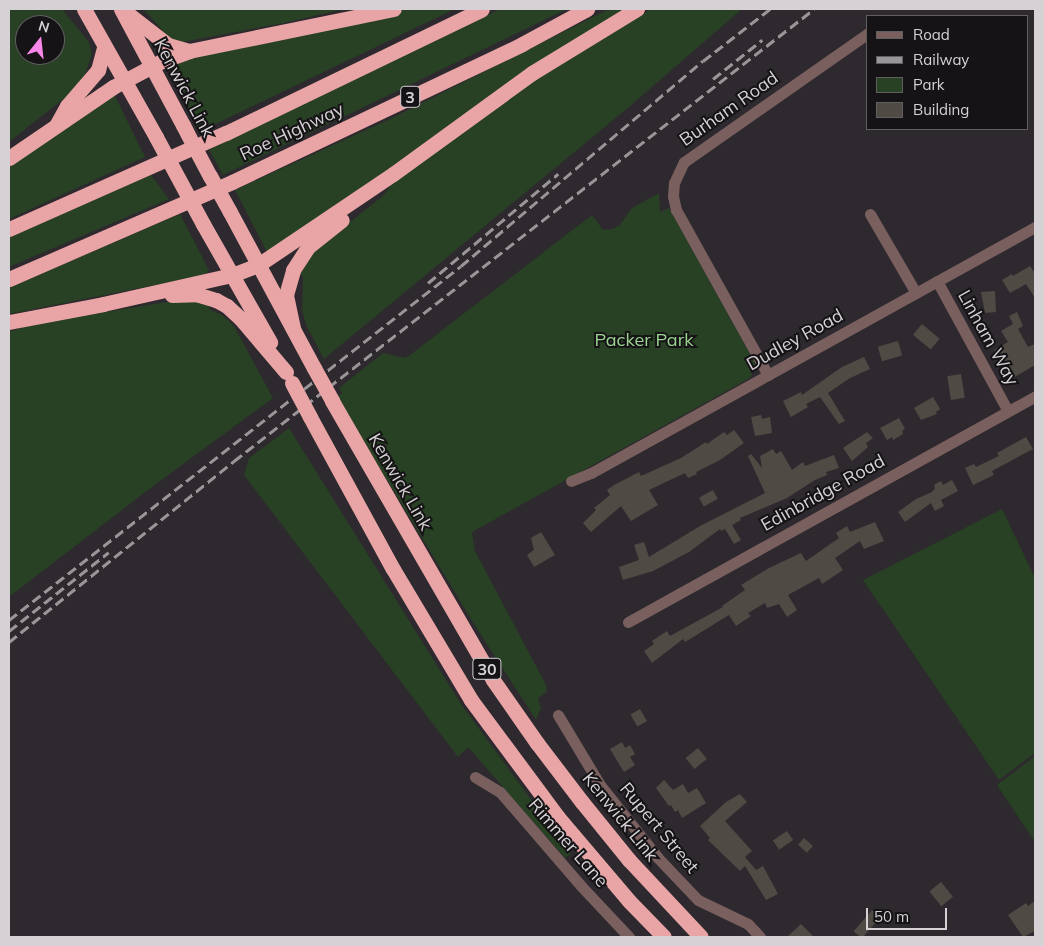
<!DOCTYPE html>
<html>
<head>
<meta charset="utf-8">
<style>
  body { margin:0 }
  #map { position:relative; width:1044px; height:946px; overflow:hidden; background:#2e292e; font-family:Mulish,sans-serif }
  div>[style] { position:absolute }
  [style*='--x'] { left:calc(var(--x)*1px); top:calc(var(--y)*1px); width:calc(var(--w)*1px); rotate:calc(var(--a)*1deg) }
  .green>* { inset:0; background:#284024 }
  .building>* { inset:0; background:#504a45; transform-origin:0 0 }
  .minor>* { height:11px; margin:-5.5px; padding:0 5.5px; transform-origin:5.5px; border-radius:5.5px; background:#7a5f5f }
  .highway>* { height:15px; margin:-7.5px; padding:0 7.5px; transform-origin:7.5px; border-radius:7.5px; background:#e9a5a6 }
  .rail>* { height:3px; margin-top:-1.5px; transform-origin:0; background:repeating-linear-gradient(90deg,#999599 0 10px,transparent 0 15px) }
  .highway-bridge>* { height:15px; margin:-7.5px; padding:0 7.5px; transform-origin:7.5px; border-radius:7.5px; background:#e9a5a6 }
  span { translate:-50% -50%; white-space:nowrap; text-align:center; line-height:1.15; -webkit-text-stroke:4px #151315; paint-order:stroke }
  .shield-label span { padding:1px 4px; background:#151315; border:1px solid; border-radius:4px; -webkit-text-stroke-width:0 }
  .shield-label { font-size:16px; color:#d5d1d4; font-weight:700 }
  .street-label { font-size:18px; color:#d5d1d4 }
  .park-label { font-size:18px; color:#9ad490 }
  .frame { position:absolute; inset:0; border:10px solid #d5d1d4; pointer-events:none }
  .legend { position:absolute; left:866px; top:15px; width:162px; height:115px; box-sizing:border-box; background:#151315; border:1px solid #625f61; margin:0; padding:6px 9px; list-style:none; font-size:15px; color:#d5d1d4 }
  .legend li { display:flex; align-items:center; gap:10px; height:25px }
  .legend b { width:25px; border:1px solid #625f61 }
  .north { position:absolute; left:15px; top:15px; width:50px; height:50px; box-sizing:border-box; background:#151315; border:1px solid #625f61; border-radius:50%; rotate:16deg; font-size:14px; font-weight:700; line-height:20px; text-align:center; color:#d5d1d4 }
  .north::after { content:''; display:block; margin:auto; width:18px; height:22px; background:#f987e9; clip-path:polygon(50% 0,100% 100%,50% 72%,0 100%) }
  .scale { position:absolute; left:866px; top:908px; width:81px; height:22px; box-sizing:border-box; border:2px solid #d5d1d4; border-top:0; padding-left:6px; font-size:15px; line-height:18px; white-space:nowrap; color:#d5d1d4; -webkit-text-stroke:4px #151315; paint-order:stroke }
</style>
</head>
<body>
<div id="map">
  <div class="green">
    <i style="clip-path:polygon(evenodd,9px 9px,62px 9px,89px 42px,92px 54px,85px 74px,71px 93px,9px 142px,9px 9px,25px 25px,55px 25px,55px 55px,25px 55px,25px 25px)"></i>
    <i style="clip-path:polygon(143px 9px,344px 9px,284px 23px,177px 43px,168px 39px,159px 26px)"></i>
    <i style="clip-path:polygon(396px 9px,455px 9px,199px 132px,170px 72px,175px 65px,188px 57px)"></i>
    <i style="clip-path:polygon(500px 9px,567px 9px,223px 175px,207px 146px,339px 87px)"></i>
    <i style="clip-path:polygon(609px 9px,629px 9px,318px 221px,267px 252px,235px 190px,390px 119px)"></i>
    <i style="clip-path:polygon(651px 9px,742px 9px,629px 107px,324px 359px,307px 327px,302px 311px,303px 276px,300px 275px,315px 249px,383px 196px,391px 185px,515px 92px)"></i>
    <i style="clip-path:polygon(114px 94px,145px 157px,9px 219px,9px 167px)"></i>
    <i style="clip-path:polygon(151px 175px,169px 199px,9px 267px,9px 237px)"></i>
    <i style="clip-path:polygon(659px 193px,660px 212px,669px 208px,756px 365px,750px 378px,472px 532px,475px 551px,546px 685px,547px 692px,538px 698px,541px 708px,536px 720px,474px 624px,337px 397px,342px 393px,339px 388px,383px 353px,406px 358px,592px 215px,603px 230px,612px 229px,619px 226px,632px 208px)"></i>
    <i style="clip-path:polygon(180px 214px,209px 270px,205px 275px,9px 314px,9px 288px)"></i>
    <i style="clip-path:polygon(189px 300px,210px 304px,209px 309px,222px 315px,234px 326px,273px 398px,152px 487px,9px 597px,9px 332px,37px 323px,173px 301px)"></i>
    <i style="clip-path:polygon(289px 428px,461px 704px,571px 854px,565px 858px,468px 747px,458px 757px,244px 475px,249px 458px)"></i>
    <i style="clip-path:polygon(1002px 509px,1035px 578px,1035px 753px,999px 780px,863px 580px)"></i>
    <i style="clip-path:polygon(1035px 756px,1035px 842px,997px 785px)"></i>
  </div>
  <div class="building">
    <i style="clip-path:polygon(1030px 266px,1035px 273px,1035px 298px,1026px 284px,1010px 293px,1002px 280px,1012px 274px,1013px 276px)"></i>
    <i style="clip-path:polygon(995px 291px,996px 312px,985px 313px,981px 292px)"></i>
    <i style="clip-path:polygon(1017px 312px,1023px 326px,1018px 329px,1028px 347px,1035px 344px,1035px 365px,1011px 379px,994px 350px,1008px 342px,1001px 331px,1013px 324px,1009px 316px)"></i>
    <i style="left:922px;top:324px;width:23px;height:14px;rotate:40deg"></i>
    <i style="left:898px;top:341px;width:15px;height:21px;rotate:74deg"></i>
    <i style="clip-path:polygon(864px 357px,870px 369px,850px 378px,828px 393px,845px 421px,839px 424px,820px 397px,806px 404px,808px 407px,791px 417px,783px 401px,801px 392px,802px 395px,842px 367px)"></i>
    <i style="left:961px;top:374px;width:24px;height:14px;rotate:81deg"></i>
    <i style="clip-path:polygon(933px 397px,940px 409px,936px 412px,937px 414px,921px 420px,914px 408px)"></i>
    <i style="clip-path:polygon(761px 415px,762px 419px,770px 417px,772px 433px,755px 436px,751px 417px)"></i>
    <i style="clip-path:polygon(899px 418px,905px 429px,902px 431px,903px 434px,893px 440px,892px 437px,887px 440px,880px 428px)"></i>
    <i style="clip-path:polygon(734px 430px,744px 443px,720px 460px,696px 472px,697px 474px,688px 478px,685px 473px,649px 490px,658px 505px,631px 521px,621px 506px,591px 532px,583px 523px,596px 510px,594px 508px,610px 495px,607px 490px,614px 485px,639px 472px,641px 476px,681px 458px,706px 442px,707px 444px,724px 432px,727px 435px)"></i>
    <i style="clip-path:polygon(867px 432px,873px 438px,866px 443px,868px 447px,852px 461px,843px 448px)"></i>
    <i style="clip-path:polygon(1026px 437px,1033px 449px,992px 471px,994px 475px,973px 485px,965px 468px,974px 464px,976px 467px,999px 456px,997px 453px)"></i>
    <i style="clip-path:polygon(773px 449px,776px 454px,781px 451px,792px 470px,803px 462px,805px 466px,834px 455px,839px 468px,826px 472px,827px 475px,815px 480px,787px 498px,740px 518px,741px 520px,732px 525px,741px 540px,734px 544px,725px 529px,721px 531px,720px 529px,689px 552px,653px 571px,623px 580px,619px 567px,639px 560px,634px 545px,644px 542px,649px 557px,700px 526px,765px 493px,748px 456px,751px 454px,762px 468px,760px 456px)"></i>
    <i style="clip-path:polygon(952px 480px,958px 491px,941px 500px,944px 506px,935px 511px,931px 503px,905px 522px,898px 512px,916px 499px,932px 492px,935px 488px,934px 485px,941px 481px,943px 485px)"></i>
    <i style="left:713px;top:490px;width:10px;height:16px;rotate:61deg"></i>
    <i style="clip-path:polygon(875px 522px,884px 541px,864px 549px,860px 541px,835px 558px,843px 570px,822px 584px,819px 578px,788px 595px,797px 610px,787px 617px,779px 604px,767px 608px,765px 603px,748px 613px,751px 616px,736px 626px,729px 615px,685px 642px,683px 639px,652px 663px,644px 651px,654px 644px,652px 641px,667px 631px,670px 636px,723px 607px,722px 606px,745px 590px,741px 585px,769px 568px,801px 553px,806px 561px,839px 538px,836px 533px,847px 526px,850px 532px)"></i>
    <i style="clip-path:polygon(541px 532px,555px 555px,534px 567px,527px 555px,534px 550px,531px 538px)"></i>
    <i style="left:640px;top:709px;width:14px;height:11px;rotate:60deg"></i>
    <i style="clip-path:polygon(622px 742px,625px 748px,630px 745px,635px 754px,630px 757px,635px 765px,624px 772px,610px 749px)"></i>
    <i style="left:698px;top:748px;width:14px;height:16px;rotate:51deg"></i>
    <i style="clip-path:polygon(664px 780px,673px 790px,683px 784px,688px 793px,697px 788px,706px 803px,682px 818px,678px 810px,675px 812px,671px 805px,669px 806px,656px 788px)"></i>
    <i style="clip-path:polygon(740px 794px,747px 802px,725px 821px,752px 851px,745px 857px,756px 870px,763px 866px,778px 894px,766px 900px,745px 866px,740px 871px,708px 840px,710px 838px,700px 826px,726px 802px)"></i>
    <i style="left:787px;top:831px;width:11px;height:17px;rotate:56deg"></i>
    <i style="left:804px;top:838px;width:12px;height:9px;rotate:42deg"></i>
    <i style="left:941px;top:882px;width:19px;height:15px;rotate:51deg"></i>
    <i style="clip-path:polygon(1035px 901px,1035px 931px,1023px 937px,1008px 915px,1026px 903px,1028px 906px)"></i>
    <i style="left:872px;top:910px;width:11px;height:28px;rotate:41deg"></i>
    <i style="clip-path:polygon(801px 924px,814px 937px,787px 937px)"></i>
  </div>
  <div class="minor">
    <i style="--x:870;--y:214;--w:91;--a:59.8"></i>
    <i style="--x:937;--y:281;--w:148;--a:61.4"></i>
    <i style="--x:768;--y:375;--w:189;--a:-119.1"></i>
    <i style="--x:676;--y:210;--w:14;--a:-102"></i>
    <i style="--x:673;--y:196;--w:13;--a:-86"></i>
    <i style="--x:674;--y:183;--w:23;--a:-65"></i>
    <i style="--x:684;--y:162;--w:225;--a:-35"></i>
    <i style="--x:571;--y:481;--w:22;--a:-22"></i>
    <i style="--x:591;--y:473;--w:508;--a:-28.99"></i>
    <i style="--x:628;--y:622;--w:466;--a:-29"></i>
    <i style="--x:558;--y:715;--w:82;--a:59"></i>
    <i style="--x:600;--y:785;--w:93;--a:51.5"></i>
    <i style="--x:658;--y:858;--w:58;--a:46.4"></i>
    <i style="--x:698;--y:900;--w:55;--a:25.6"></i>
    <i style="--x:748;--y:924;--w:18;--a:47"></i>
    <i style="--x:475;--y:777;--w:29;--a:31"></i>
    <i style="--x:500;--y:792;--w:125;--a:49.2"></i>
    <i style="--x:582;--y:887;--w:69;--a:46.8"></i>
  </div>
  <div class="highway">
    <i style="--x:84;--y:9;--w:147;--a:60.6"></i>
    <i style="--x:121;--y:9;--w:132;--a:61.9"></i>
    <i style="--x:123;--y:10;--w:57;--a:37.9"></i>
    <i style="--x:168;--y:45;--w:22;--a:16"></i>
    <i style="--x:57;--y:124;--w:21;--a:-61"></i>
    <i style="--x:67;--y:106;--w:48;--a:-49.3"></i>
    <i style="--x:98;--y:70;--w:24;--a:-75"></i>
    <i style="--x:196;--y:150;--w:30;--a:62"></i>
    <i style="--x:9;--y:158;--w:126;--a:-34.3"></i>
    <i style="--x:113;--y:87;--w:55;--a:-28"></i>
    <i style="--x:162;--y:61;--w:29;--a:-20"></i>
    <i style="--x:189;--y:51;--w:209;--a:-11.6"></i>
    <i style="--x:230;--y:212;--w:177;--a:61.7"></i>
    <i style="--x:203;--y:224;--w:136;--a:60.4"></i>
    <i style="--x:9;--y:229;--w:237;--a:-23.9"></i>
    <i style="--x:226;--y:133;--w:284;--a:-25.8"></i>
    <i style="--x:9;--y:279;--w:243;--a:-23.5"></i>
    <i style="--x:232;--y:182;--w:321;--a:-25.4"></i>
    <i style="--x:522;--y:44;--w:74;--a:-28.3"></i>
    <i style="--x:172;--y:295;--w:24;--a:-2"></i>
    <i style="--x:196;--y:294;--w:21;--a:17"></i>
    <i style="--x:216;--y:300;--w:13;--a:29"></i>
    <i style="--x:227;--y:306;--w:18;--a:43"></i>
    <i style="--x:240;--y:318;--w:71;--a:49.6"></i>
    <i style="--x:9;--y:322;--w:96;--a:-10.8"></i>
    <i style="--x:103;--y:304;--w:132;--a:-12.7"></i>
    <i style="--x:232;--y:275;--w:28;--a:-21"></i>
    <i style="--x:258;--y:265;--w:163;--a:-34"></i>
    <i style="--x:393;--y:174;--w:172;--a:-36"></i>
    <i style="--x:532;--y:73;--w:123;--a:-31.4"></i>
    <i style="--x:293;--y:328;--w:34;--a:-102"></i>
    <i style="--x:286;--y:295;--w:26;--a:-74"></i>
    <i style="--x:293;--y:270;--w:27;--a:-57"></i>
    <i style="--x:308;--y:247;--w:43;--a:-38.5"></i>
    <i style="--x:332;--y:401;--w:322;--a:60"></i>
    <i style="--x:493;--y:680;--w:77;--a:55.1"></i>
    <i style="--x:537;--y:743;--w:74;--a:52.7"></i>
    <i style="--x:582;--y:802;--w:75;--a:51"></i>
    <i style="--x:629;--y:860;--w:105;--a:46.9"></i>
    <i style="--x:310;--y:417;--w:173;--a:61.4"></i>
    <i style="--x:393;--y:569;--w:152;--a:59.2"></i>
    <i style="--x:471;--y:700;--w:144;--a:53.4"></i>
    <i style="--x:557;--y:816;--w:111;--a:49.7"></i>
    <i style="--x:629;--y:901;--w:50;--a:45.8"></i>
  </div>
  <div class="rail">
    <i style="--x:713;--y:79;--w:63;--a:-38.5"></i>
    <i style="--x:428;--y:283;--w:170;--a:-40"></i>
    <i style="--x:9;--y:620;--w:574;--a:-38.07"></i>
    <i style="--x:461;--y:266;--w:317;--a:-40.3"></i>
    <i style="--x:703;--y:61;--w:85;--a:-37.8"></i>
    <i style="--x:9;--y:631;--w:127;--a:-38.3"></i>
    <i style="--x:9;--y:642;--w:289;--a:-38.8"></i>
    <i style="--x:234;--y:461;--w:735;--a:-37.93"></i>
  </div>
  <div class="highway-bridge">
    <i style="--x:183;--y:125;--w:28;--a:63"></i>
    <i style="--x:156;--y:137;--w:99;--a:61.6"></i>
    <i style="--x:210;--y:176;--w:41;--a:60.9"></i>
    <i style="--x:314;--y:368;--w:38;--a:61"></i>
    <i style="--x:292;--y:383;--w:38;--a:62"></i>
  </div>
  <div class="shield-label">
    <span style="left:410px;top:97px">3</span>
    <span style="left:487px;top:669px">30</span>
  </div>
  <div class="street-label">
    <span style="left:184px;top:88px;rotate:62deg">Kenwick Link</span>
    <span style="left:729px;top:109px;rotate:-35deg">Burham Road</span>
    <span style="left:292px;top:132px;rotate:-25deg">Roe Highway</span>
    <span style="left:988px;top:338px;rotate:61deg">Linham Way</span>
    <span style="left:795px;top:340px;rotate:-29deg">Dudley Road</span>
    <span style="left:400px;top:482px;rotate:60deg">Kenwick Link</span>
    <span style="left:823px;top:493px;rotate:-29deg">Edinbridge Road</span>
    <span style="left:620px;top:817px;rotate:51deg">Kenwick Link</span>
    <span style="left:659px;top:828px;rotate:50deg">Rupert Street</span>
    <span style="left:568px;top:843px;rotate:49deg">Rimmer Lane</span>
  </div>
  <div class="park-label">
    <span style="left:644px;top:340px">Packer Park</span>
  </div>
  <div class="frame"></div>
  <ul class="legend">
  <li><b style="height:6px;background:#7a5f5f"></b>Road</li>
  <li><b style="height:6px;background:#999599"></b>Railway</li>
  <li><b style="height:14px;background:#284024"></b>Park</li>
  <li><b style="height:14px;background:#504a45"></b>Building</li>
  </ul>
  <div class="north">N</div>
  <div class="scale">50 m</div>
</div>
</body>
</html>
